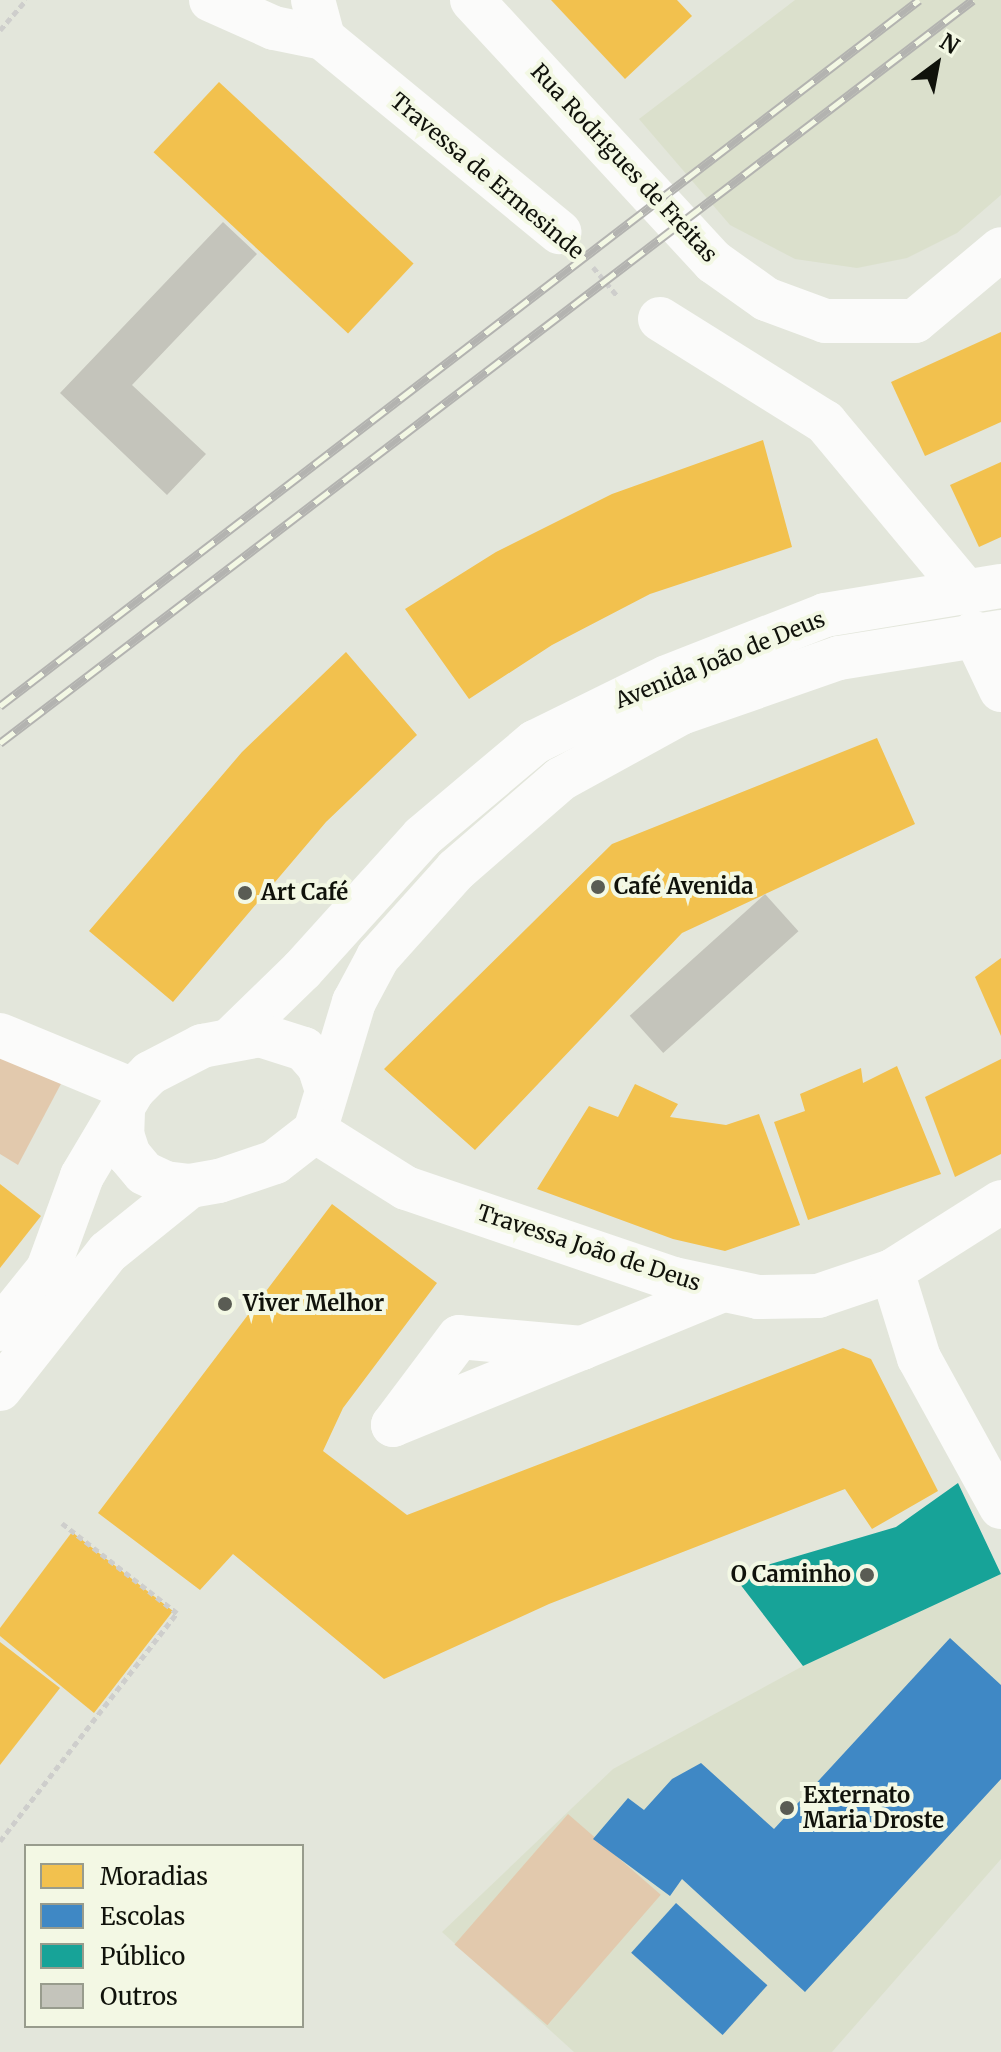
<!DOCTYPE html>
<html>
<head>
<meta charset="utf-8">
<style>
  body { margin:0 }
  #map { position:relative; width:1001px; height:2052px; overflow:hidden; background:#e3e6db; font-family:Merriweather,serif }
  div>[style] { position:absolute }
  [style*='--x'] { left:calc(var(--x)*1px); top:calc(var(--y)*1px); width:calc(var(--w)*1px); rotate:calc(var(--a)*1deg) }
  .built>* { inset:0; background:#dbe0cc }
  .green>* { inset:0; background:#e2c9ad; transform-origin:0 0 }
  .homes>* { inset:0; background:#f2c14e; transform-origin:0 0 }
  .schools>* { inset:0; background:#3f88c5; transform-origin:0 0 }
  .public>* { inset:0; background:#17a398 }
  .building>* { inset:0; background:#c4c4bb; transform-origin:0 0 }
  .path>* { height:5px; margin-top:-2.5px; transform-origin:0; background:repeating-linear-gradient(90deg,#cececc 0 6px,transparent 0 10px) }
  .minor>* { height:44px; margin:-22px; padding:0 22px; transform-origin:22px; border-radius:22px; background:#fbfbfa }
  .major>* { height:44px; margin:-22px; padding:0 22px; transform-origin:22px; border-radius:22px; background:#fbfbfa }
  .rail>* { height:9px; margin-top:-4.5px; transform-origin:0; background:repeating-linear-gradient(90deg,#f3f8e4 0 18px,#b3b3b0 0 36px); box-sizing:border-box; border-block:2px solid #b3b3b0 }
  .dots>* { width:22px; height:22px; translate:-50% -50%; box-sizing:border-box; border:4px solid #f3f8e4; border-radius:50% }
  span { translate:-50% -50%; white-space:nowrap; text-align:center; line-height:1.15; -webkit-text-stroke:8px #f3f8e4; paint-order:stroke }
  .street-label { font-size:22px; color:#10120b }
  .poi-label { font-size:22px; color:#10120b; font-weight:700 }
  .left { translate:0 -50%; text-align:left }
  .right { translate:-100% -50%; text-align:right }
  .legend { position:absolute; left:24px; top:1844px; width:280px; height:184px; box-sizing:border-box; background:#f3f8e4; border:2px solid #989c8d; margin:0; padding:10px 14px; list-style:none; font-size:24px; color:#10120b }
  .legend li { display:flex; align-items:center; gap:16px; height:40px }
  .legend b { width:40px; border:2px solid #989c8d }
  .north { position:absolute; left:897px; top:24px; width:80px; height:80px; -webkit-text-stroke:6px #f3f8e4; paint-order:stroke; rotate:32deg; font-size:22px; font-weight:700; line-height:32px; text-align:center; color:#10120b }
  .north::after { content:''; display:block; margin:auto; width:28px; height:36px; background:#10120b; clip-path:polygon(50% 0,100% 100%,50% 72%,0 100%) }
</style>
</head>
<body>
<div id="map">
  <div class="built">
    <i style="clip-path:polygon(795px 0,1001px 0,1001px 195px,957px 233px,907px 258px,857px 268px,795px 259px,730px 225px,639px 119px)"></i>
    <i style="clip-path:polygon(1001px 1574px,1001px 1859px,832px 2052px,574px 2052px,442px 1932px,613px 1769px,803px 1666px)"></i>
  </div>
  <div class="green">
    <i style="clip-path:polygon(0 1053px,63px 1080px,18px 1165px,0 1154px)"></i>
    <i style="left:568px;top:1814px;width:123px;height:173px;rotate:41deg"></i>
  </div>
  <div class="homes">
    <i style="clip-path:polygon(551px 0,677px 0,692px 16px,625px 79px)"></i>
    <i style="left:219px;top:82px;width:266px;height:96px;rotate:43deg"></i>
    <i style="clip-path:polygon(1001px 332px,1001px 422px,925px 456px,891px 382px)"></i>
    <i style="clip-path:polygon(763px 440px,792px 547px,650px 594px,552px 645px,469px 699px,405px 609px,496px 552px,612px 494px)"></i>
    <i style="clip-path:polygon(1001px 462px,1001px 537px,979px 547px,950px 485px)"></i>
    <i style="clip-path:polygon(346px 652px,417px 735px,326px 822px,173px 1002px,89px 931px,242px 752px)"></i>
    <i style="clip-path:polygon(877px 738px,915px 824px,682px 933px,475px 1150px,384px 1069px,612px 844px)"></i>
    <i style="clip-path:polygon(1001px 958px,1001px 1036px,975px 977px)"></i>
    <i style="clip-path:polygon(1001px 1059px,1001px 1154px,955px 1177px,925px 1097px)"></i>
    <i style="clip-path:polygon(897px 1066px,941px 1174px,808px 1220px,774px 1122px,805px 1111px,800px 1094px,861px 1068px,863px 1083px)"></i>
    <i style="clip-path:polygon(635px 1084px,678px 1104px,670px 1117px,726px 1125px,759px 1114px,800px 1225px,725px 1251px,673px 1239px,537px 1189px,589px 1106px,618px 1117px)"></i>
    <i style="clip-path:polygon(0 1184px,41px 1216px,0 1268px)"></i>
    <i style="clip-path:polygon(332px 1204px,437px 1283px,343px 1408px,323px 1451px,407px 1515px,843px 1348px,871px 1359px,938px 1491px,872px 1529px,845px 1489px,549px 1604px,384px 1679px,233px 1554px,200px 1590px,98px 1513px)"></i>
    <i style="clip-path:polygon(72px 1532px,173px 1611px,94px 1713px,0 1636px,0 1628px)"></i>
    <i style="clip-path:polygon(0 1642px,60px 1688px,0 1765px)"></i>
  </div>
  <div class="schools">
    <i style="clip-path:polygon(950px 1638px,1001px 1685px,1001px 1779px,805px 1992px,682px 1879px,670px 1896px,593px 1839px,628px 1798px,644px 1810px,672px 1779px,701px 1763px,774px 1829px)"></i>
    <i style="left:676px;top:1903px;width:123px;height:67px;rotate:42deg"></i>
  </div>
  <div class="public">
    <i style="clip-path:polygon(958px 1483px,1001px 1574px,803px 1666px,733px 1575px,896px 1527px)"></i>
  </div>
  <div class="building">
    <i style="clip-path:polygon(223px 222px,257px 254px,132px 385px,206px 454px,167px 495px,60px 393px)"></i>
    <i style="left:765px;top:894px;width:50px;height:182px;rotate:48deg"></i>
  </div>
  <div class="path">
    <i style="--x:0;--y:30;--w:40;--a:-49"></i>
    <i style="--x:593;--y:267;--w:38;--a:50"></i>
    <i style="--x:0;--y:1841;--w:289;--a:-52.2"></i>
    <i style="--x:177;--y:1613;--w:146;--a:-142"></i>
  </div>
  <div class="minor">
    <i style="--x:211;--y:0;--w:69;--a:24"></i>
    <i style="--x:274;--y:28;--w:50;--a:11.5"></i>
    <i style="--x:313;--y:0;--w:39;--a:75"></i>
    <i style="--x:323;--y:38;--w:306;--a:39.4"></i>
    <i style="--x:660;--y:319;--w:195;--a:32"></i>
    <i style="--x:825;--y:422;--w:217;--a:50.2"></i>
    <i style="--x:974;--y:633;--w:63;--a:64.7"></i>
    <i style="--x:0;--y:1035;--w:144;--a:22.5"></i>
    <i style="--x:315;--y:1131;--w:107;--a:32.1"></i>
    <i style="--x:406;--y:1188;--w:283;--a:18.8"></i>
    <i style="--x:674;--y:1279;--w:86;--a:12.1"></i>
    <i style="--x:758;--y:1297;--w:60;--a:-1"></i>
    <i style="--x:818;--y:1296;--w:78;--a:-18.7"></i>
    <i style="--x:892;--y:1271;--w:129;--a:-32.3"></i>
    <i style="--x:892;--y:1271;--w:91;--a:72.8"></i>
    <i style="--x:919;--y:1358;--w:170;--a:61.2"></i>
    <i style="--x:582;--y:1348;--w:123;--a:-174.9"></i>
    <i style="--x:459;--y:1337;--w:110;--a:126.9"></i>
    <i style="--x:393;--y:1425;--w:204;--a:-22.2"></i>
    <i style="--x:582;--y:1348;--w:152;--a:-22.4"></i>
  </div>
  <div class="major">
    <i style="--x:472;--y:0;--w:357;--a:47.3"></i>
    <i style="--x:714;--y:262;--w:64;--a:35.4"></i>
    <i style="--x:766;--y:299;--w:63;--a:20.4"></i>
    <i style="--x:825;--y:321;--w:90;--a:0"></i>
    <i style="--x:915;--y:321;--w:112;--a:-39.9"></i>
    <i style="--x:231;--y:1039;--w:99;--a:-44.2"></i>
    <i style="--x:302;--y:970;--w:179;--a:-47.9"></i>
    <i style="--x:422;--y:837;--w:148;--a:-40.1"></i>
    <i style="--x:535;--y:742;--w:147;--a:-26.2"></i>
    <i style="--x:667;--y:677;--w:170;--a:-21.4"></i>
    <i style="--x:825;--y:615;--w:178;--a:-9.4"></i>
    <i style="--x:123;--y:1111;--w:23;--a:92"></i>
    <i style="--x:122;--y:1134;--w:22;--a:72"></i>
    <i style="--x:129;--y:1155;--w:23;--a:50"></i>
    <i style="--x:144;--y:1173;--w:23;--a:25"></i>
    <i style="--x:165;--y:1183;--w:25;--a:7"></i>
    <i style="--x:190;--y:1186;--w:29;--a:-10"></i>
    <i style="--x:219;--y:1181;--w:59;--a:-18.7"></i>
    <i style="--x:275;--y:1162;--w:51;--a:-37.8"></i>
    <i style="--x:315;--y:1131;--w:135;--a:-73.2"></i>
    <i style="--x:354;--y:1002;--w:51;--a:-61.9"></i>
    <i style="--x:378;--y:957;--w:117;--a:-48.1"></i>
    <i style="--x:456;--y:870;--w:139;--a:-40.9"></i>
    <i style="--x:561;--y:779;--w:137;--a:-28.8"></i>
    <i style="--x:681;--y:713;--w:167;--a:-19.2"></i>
    <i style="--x:839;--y:658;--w:164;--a:-9.1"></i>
    <i style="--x:0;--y:1329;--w:77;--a:-51.3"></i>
    <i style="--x:48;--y:1269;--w:99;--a:-69.9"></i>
    <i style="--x:82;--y:1176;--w:100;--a:-59.3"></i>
    <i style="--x:133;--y:1090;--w:24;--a:-45"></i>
    <i style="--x:150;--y:1073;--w:59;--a:-27.4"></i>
    <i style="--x:202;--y:1046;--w:59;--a:-10.7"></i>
    <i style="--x:260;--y:1035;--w:46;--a:17.7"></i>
    <i style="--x:304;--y:1049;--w:23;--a:49"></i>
    <i style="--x:319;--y:1066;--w:23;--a:72"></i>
    <i style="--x:0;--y:1389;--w:174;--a:-51.8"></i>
    <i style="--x:108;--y:1252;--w:105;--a:-38.8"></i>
  </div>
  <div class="rail">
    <i style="--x:0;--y:706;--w:1159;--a:-37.53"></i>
    <i style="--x:0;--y:743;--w:1224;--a:-37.37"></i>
  </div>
  <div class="dots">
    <i style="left:598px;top:887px;background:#5a5c54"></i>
    <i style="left:245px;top:893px;background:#5a5c54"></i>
    <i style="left:225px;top:1304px;background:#5a5c54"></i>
    <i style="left:867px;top:1575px;background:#5a5c54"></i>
    <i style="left:787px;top:1808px;background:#5a5c54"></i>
  </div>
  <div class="street-label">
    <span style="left:624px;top:163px;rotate:47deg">Rua Rodrigues de Freitas</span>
    <span style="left:487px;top:176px;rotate:40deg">Travessa de Ermesinde</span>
    <span style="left:720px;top:660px;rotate:-22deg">Avenida João de Deus</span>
    <span style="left:589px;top:1248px;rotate:18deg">Travessa João de Deus</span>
  </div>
  <div class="poi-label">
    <span class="left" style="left:614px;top:887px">Café Avenida</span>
    <span class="left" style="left:261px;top:893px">Art Café</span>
    <span class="left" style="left:243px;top:1304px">Viver Melhor</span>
    <span class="right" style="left:851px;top:1575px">O Caminho</span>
    <span class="left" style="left:803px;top:1808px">Externato<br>Maria Droste</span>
  </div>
  <ul class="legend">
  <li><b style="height:22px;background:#f2c14e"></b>Moradias</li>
  <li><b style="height:22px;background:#3f88c5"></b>Escolas</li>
  <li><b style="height:22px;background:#17a398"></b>Público</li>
  <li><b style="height:22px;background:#c4c4bb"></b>Outros</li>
  </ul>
  <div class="north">N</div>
</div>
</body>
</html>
